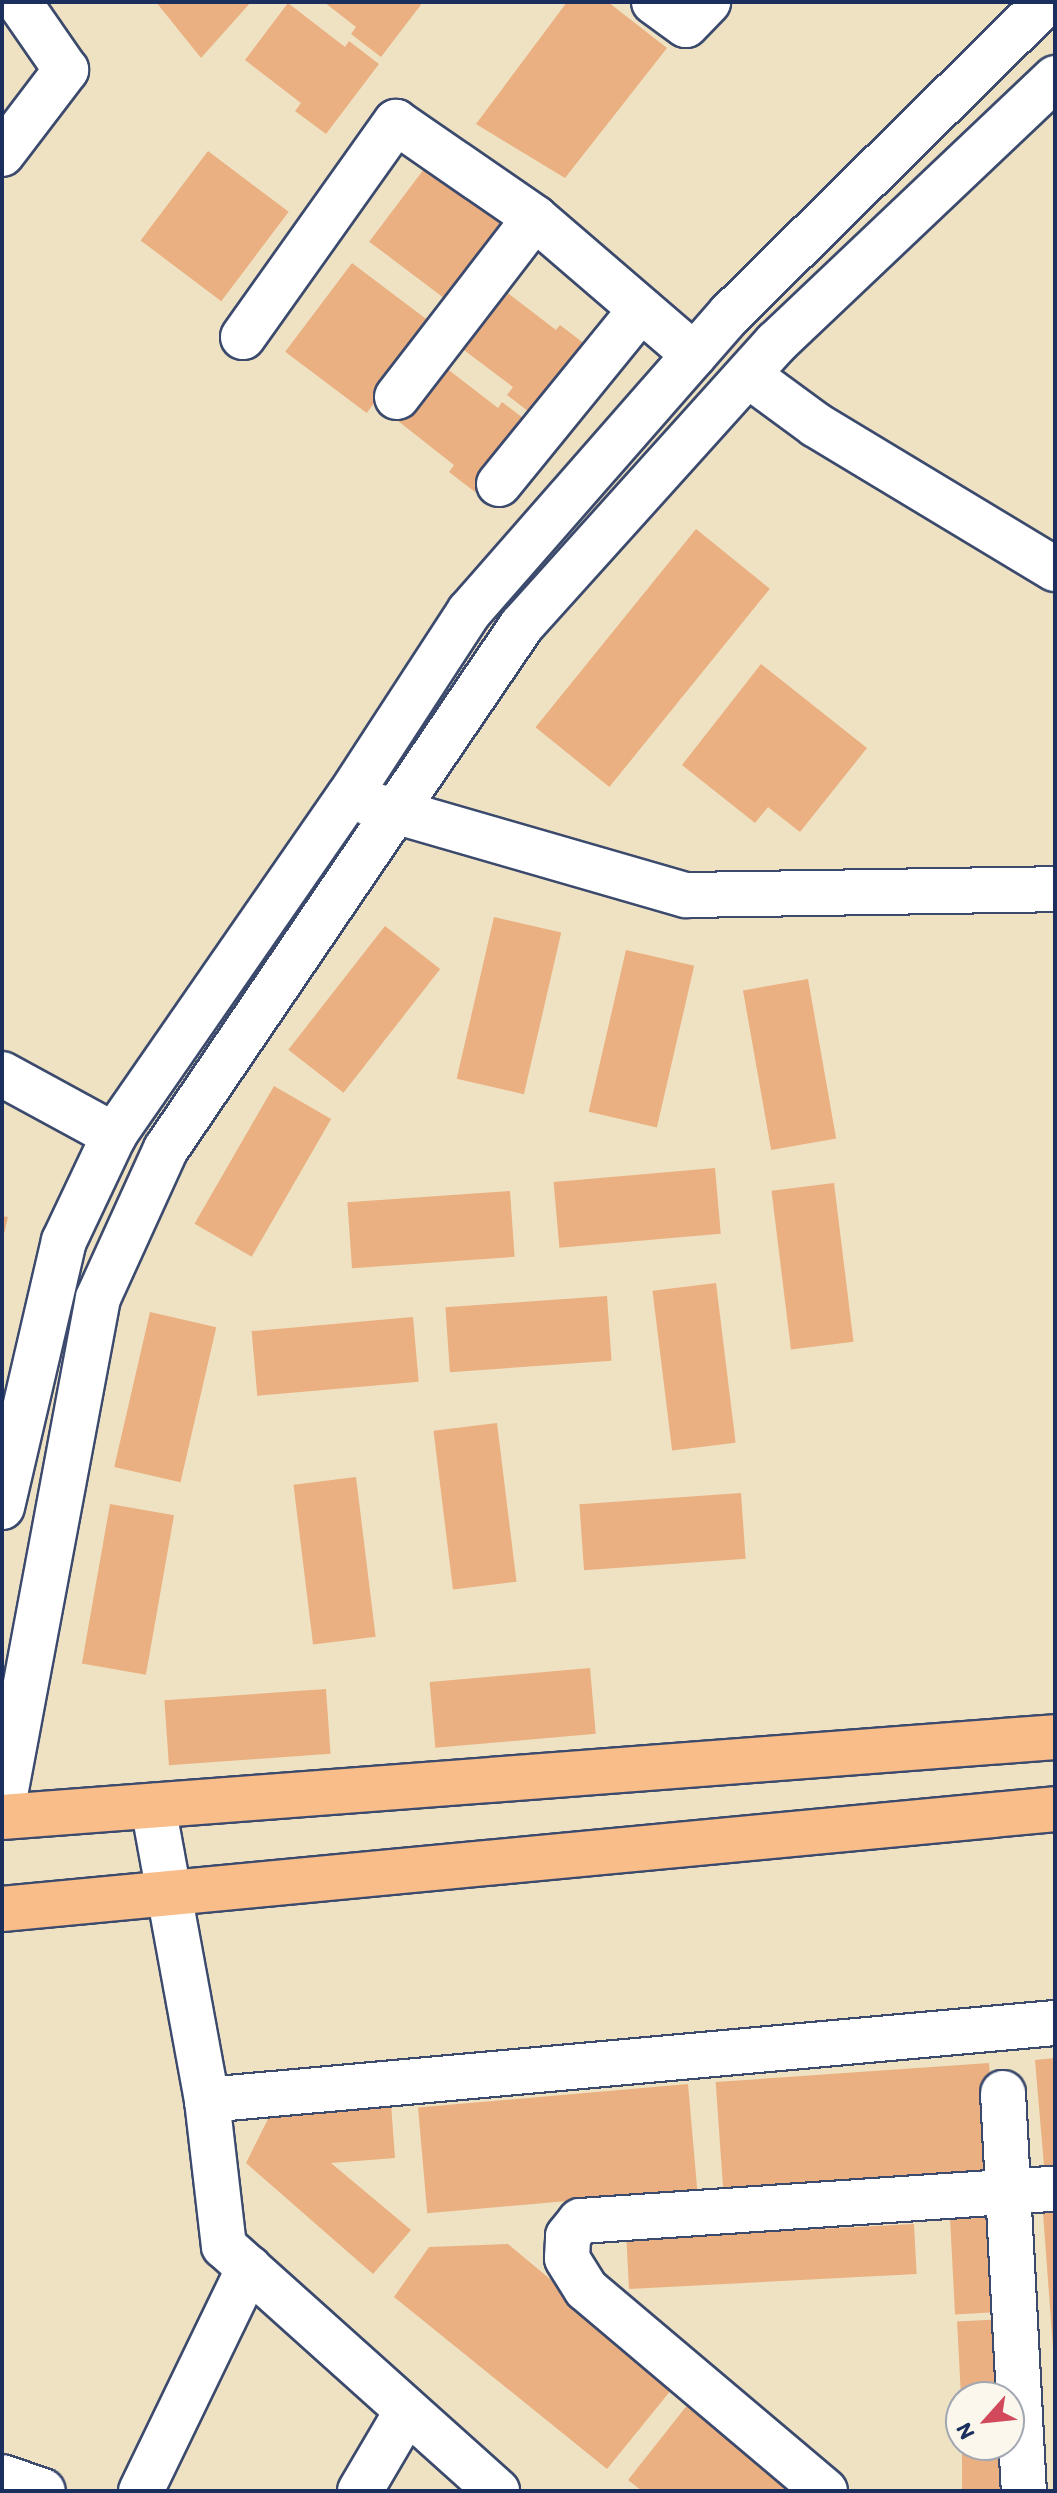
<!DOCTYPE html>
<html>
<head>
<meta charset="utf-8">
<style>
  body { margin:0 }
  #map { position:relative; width:1057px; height:2493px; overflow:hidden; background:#efe2c2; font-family:Itim,sans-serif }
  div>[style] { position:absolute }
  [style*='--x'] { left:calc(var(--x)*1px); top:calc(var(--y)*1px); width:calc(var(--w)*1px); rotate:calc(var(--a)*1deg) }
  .building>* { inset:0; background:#eab082; transform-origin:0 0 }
  .roads { filter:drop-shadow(2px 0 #3b4a6d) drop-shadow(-2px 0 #3b4a6d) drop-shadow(0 2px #3b4a6d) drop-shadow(0 -2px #3b4a6d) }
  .minor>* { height:44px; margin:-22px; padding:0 22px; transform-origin:22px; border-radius:22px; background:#fff }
  .major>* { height:44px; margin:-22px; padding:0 22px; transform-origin:22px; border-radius:22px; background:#f8bd89 }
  span { translate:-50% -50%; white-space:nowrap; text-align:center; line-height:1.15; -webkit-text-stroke:8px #fbf7ec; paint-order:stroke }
  .frame { position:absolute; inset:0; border:4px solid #1b2f5e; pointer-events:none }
  .north { position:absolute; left:945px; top:2381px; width:80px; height:80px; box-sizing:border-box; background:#fbf7ec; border:2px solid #a1a7b3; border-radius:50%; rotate:243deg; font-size:22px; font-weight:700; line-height:32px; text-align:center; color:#1b2f5e }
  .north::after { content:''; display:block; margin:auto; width:28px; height:36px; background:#d1495b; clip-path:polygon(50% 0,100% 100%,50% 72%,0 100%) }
</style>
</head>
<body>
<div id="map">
  <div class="building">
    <i style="clip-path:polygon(156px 2px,251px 2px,201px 58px)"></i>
    <i style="clip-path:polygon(324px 2px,423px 2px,381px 57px,351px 34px,356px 27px)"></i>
    <i style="clip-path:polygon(567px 2px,608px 2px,667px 48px,565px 178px,476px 124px)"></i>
    <i style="clip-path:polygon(288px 3px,345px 47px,349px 41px,379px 64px,326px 134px,295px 111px,301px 103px,245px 60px)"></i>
    <i style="left:208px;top:151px;width:101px;height:112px;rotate:37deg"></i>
    <i style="left:436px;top:153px;width:101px;height:111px;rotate:37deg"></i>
    <i style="left:352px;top:263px;width:102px;height:111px;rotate:37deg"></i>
    <i style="clip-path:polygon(500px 287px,556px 330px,560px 325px,590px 348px,537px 418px,507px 395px,513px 387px,456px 344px)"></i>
    <i style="clip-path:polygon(441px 364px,498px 408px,502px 402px,532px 425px,479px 495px,449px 472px,454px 465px,398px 421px)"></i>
    <i style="left:696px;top:529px;width:95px;height:255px;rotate:39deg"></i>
    <i style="clip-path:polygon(761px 664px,867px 748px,800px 832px,768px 807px,755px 823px,682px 765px)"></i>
    <i style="left:494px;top:917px;width:69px;height:166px;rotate:13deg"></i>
    <i style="left:385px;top:926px;width:70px;height:157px;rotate:38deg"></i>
    <i style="left:626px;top:950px;width:70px;height:166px;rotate:13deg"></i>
    <i style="left:808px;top:979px;width:162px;height:66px;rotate:80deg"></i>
    <i style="left:274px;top:1086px;width:66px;height:159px;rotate:30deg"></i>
    <i style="left:715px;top:1168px;width:66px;height:162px;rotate:85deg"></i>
    <i style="left:834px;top:1183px;width:160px;height:63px;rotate:83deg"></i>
    <i style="left:510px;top:1191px;width:66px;height:163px;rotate:86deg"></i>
    <i style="clip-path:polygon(2px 1216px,8px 1217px,3px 1238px,2px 1238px)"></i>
    <i style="left:716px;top:1283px;width:161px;height:64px;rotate:83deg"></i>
    <i style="left:607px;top:1296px;width:65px;height:162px;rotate:86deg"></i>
    <i style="left:150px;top:1312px;width:68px;height:159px;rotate:13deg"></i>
    <i style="left:413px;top:1317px;width:65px;height:162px;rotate:85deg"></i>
    <i style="left:497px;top:1423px;width:160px;height:64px;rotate:83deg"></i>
    <i style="left:356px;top:1477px;width:161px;height:63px;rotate:83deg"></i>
    <i style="left:741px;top:1493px;width:66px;height:162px;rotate:86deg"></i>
    <i style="left:110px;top:1504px;width:65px;height:162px;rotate:10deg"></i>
    <i style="left:590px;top:1668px;width:66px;height:161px;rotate:85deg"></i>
    <i style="left:326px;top:1689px;width:65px;height:162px;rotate:86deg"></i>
    <i style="clip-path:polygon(1055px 2058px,1055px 2165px,1044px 2166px,1035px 2060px)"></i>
    <i style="left:989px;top:2063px;width:108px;height:274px;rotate:86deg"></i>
    <i style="left:688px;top:2084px;width:106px;height:271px;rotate:85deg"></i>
    <i style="clip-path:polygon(276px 2103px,391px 2104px,395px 2158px,331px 2163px,411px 2230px,373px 2274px,246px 2163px)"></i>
    <i style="clip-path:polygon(1055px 2212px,1055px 2348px,1053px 2348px,1043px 2213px)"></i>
    <i style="left:998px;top:2217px;width:95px;height:48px;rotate:87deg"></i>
    <i style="left:914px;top:2224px;width:50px;height:288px;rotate:87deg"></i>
    <i style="clip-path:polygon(508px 2244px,676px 2384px,607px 2469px,394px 2297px,429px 2247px)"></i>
    <i style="left:1006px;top:2319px;width:78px;height:49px;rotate:87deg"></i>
    <i style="clip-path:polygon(696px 2394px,816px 2491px,642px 2491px,628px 2480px)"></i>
    <i style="left:962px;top:2445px;width:48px;height:46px"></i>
  </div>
  <div class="roads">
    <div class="minor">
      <i style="--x:654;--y:2;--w:39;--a:36"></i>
      <i style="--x:686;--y:25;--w:32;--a:-46"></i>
      <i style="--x:2;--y:154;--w:106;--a:-52.7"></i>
      <i style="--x:66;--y:70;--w:83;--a:-124.7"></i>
      <i style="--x:243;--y:337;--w:264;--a:-54.6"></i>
      <i style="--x:396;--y:122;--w:169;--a:34.6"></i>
      <i style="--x:535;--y:218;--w:210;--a:40.7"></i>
      <i style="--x:748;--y:375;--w:84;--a:36.3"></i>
      <i style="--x:816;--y:425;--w:279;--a:31.1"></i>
      <i style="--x:397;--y:397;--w:226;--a:-52.4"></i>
      <i style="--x:499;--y:484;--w:225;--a:-50.9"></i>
      <i style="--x:370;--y:804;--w:329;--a:16.1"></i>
      <i style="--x:686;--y:895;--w:369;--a:-0.9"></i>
      <i style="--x:2;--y:1074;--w:128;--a:28.6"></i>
      <i style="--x:2;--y:1507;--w:273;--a:-76.9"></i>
      <i style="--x:64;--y:1241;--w:117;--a:-64.7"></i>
      <i style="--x:114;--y:1135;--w:412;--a:-55.3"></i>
      <i style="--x:349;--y:796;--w:220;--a:-56.9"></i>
      <i style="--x:469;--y:612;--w:396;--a:-48.8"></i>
      <i style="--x:730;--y:314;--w:444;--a:-44.6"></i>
      <i style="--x:153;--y:1806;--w:299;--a:79.6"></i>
      <i style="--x:207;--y:2100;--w:147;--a:83.4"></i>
      <i style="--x:224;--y:2246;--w:367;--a:41.9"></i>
      <i style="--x:2;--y:1811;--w:522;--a:-79.4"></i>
      <i style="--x:98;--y:1298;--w:164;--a:-65.5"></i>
      <i style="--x:166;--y:1149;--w:633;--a:-55.81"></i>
      <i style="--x:522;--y:625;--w:380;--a:-48"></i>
      <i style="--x:776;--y:343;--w:385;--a:-43.5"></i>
      <i style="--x:1003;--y:2093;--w:399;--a:87"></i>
      <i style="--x:207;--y:2100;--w:851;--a:-5.19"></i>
      <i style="--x:2;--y:2477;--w:43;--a:18.9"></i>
      <i style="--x:141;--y:2491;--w:248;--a:-64.2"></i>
      <i style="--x:360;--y:2491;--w:93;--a:-59.6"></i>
      <i style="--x:825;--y:2491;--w:313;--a:-139.8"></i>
      <i style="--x:586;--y:2289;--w:36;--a:-122"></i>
      <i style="--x:567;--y:2258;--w:22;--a:-87"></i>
      <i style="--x:568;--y:2236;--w:19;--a:-51"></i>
      <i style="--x:580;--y:2221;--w:476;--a:-3.9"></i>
    </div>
    <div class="major">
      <i style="--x:2;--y:1817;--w:1056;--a:-4.34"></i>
      <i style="--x:2;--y:1909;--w:1058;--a:-5.42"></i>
    </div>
  </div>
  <div class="frame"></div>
  <div class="north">N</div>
</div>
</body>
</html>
